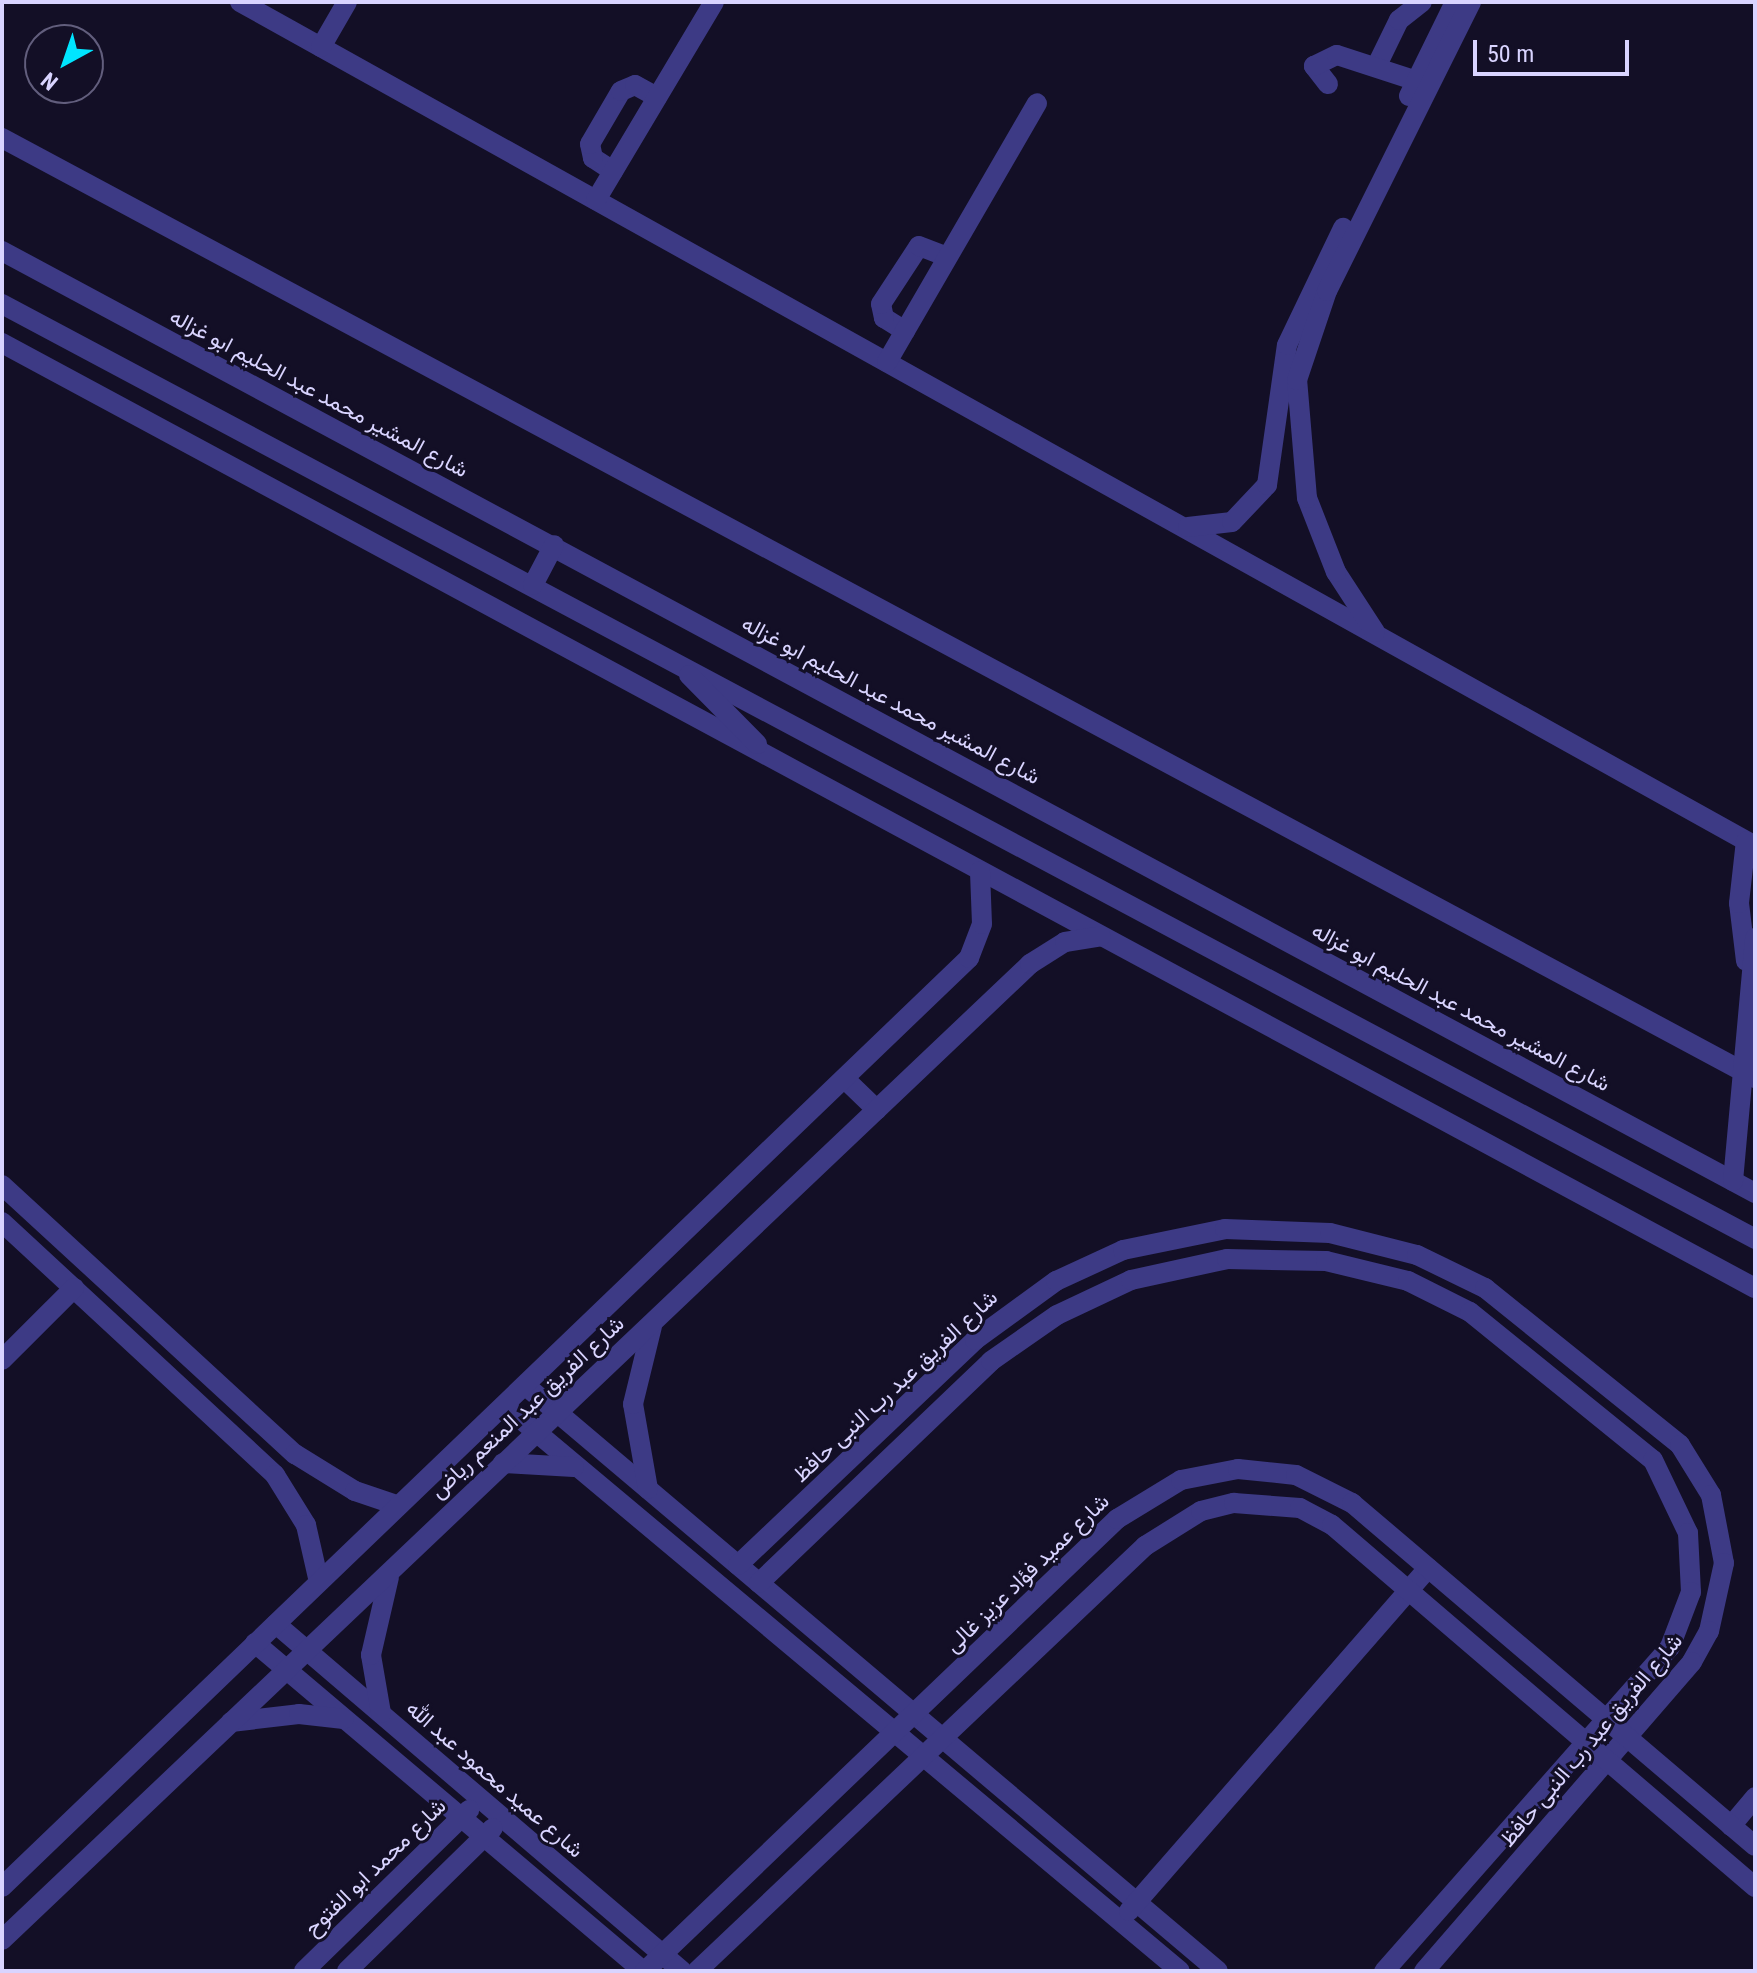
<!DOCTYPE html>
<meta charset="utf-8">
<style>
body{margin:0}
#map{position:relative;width:1757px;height:1973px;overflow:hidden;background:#130f26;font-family:"Roboto Condensed",Vazirmatn,sans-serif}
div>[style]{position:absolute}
.minor>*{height:20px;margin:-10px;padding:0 10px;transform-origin:10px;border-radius:10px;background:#3d3a85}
span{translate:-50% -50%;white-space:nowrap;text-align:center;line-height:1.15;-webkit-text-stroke:6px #130f26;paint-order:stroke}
.street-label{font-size:22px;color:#d9d4ff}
.frame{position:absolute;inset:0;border:4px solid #d9d4ff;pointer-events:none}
.north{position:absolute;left:24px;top:24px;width:80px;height:80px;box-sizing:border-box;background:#130f26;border:2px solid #625e7d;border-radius:50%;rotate:220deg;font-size:22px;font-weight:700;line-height:32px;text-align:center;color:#d9d4ff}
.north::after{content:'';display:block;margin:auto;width:28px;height:36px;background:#00e5ff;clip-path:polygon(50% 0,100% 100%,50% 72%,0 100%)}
.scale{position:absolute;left:1473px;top:40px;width:156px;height:36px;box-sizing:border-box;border:4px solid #d9d4ff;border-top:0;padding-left:10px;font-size:24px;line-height:28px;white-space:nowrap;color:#d9d4ff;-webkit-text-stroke:6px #130f26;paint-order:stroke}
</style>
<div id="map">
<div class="minor">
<div style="left:240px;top:2px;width:1734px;rotate:29.12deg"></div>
<div style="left:321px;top:47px;width:52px;rotate:-60deg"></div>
<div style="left:1378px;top:63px;width:48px;rotate:-64deg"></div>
<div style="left:1399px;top:20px;width:29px;rotate:-38deg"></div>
<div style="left:1328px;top:84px;width:23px;rotate:-128deg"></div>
<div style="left:1314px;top:66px;width:25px;rotate:-26deg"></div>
<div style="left:1337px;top:55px;width:84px;rotate:18deg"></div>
<div style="left:1409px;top:96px;width:105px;rotate:-63.9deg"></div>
<div style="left:2px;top:138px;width:1989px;rotate:28.2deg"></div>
<div style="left:613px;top:171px;width:24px;rotate:-147deg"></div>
<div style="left:593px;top:158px;width:14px;rotate:-102deg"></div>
<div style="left:590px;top:144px;width:61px;rotate:-59.7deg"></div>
<div style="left:621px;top:91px;width:15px;rotate:-23deg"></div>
<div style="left:635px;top:85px;width:25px;rotate:29deg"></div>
<div style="left:596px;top:200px;width:230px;rotate:-59.2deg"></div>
<div style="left:2px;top:251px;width:1990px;rotate:28.25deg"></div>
<div style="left:2px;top:304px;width:1987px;rotate:28.07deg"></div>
<div style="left:905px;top:331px;width:25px;rotate:-148deg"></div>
<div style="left:884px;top:318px;width:14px;rotate:-102deg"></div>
<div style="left:881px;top:304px;width:69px;rotate:-56.8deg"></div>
<div style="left:919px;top:246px;width:30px;rotate:21deg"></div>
<div style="left:2px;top:343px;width:1991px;rotate:28.33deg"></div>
<div style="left:887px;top:362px;width:299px;rotate:-59.9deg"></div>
<div style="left:1188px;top:527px;width:44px;rotate:-6.5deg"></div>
<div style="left:1232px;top:522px;width:51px;rotate:-46.6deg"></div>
<div style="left:1267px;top:485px;width:141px;rotate:-81.9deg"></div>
<div style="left:1287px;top:345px;width:130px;rotate:-64.4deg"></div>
<div style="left:533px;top:585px;width:45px;rotate:-62.3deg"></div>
<div style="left:1375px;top:632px;width:72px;rotate:-123deg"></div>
<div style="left:1336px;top:572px;width:79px;rotate:-111.4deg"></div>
<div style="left:1307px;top:498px;width:118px;rotate:-94.8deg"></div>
<div style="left:1297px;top:380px;width:94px;rotate:-71.4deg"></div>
<div style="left:1327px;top:291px;width:323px;rotate:-63.5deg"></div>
<div style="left:689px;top:675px;width:97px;rotate:45.4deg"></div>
<div style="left:1746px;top:961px;width:58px;rotate:-96.9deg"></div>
<div style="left:1739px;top:903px;width:62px;rotate:-83.6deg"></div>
<div style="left:848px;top:1082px;width:40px;rotate:44deg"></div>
<div style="left:1733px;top:1181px;width:244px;rotate:-84.8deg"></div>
<div style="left:2px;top:1185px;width:398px;rotate:42.6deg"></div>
<div style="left:295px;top:1454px;width:70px;rotate:31.7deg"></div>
<div style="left:355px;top:1491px;width:46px;rotate:18.8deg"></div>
<div style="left:2px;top:1222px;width:372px;rotate:42.8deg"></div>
<div style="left:275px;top:1475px;width:59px;rotate:58.2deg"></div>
<div style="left:306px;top:1525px;width:58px;rotate:77.2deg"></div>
<div style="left:2px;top:1360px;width:102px;rotate:-45deg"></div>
<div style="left:526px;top:1386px;width:906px;rotate:40.21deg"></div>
<div style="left:505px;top:1406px;width:880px;rotate:39.93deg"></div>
<div style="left:503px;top:1463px;width:71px;rotate:3.2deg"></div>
<div style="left:648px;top:1489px;width:86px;rotate:-100deg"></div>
<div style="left:633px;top:1404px;width:80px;rotate:-76.3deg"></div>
<div style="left:738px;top:1565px;width:327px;rotate:-43.5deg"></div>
<div style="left:975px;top:1340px;width:100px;rotate:-36.1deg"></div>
<div style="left:1056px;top:1281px;width:74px;rotate:-24.8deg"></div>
<div style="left:1123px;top:1250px;width:104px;rotate:-11.6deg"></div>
<div style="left:1225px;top:1229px;width:105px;rotate:2.2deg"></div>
<div style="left:1330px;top:1233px;width:90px;rotate:14.2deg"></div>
<div style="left:1417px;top:1255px;width:76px;rotate:25.9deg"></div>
<div style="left:1485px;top:1288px;width:250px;rotate:38.8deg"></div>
<div style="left:1680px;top:1445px;width:59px;rotate:58.2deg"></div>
<div style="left:1711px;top:1495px;width:69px;rotate:79.2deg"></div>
<div style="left:1724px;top:1563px;width:70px;rotate:102.4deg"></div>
<div style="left:1709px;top:1631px;width:35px;rotate:119deg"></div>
<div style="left:1692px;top:1662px;width:409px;rotate:130.9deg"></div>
<div style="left:759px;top:1583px;width:321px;rotate:-43.7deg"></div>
<div style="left:991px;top:1361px;width:80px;rotate:-34.9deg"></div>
<div style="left:1057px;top:1315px;width:82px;rotate:-25.3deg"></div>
<div style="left:1131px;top:1280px;width:98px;rotate:-12.3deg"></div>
<div style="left:1227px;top:1259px;width:99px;rotate:1.2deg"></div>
<div style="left:1326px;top:1261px;width:84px;rotate:13.7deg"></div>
<div style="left:1408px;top:1281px;width:69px;rotate:26.6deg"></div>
<div style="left:1470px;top:1312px;width:235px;rotate:39deg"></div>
<div style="left:1653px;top:1460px;width:81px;rotate:64.4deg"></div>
<div style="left:1688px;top:1533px;width:59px;rotate:87.1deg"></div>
<div style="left:1691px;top:1592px;width:59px;rotate:110.9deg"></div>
<div style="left:1670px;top:1647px;width:432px;rotate:131.4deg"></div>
<div style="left:276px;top:1624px;width:534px;rotate:40.52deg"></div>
<div style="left:255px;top:1643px;width:508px;rotate:40.21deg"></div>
<div style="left:381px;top:1713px;width:59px;rotate:-99.8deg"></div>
<div style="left:371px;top:1655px;width:80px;rotate:-77deg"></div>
<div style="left:231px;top:1722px;width:68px;rotate:-6.7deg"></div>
<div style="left:299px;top:1714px;width:45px;rotate:6.3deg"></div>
<div style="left:1731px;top:1826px;width:38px;rotate:-50deg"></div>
<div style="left:2px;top:1887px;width:1341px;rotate:-43.85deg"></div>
<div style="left:969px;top:958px;width:36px;rotate:-69deg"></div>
<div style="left:982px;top:924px;width:53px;rotate:-92.2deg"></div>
<div style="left:1129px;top:1911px;width:455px;rotate:-48.9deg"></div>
<div style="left:2px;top:1940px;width:1418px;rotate:-43.51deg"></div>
<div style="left:1030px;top:964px;width:41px;rotate:-32.2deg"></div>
<div style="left:1065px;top:942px;width:36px;rotate:-9deg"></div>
<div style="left:304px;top:1971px;width:231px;rotate:-44.3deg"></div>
<div style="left:347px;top:1971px;width:204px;rotate:-44.4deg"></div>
<div style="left:645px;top:1971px;width:654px;rotate:-43.76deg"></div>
<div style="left:1117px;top:1519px;width:75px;rotate:-31.4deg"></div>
<div style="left:1181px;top:1480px;width:58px;rotate:-10.9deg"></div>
<div style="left:1238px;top:1469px;width:58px;rotate:5.9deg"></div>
<div style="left:1296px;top:1475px;width:63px;rotate:26.6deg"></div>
<div style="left:1352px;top:1503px;width:529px;rotate:40.4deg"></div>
<div style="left:697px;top:1971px;width:618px;rotate:-43.49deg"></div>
<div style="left:1145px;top:1546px;width:66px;rotate:-32deg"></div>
<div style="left:1201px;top:1511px;width:34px;rotate:-14deg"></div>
<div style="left:1234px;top:1503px;width:66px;rotate:4.3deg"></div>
<div style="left:1300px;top:1508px;width:36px;rotate:28deg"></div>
<div style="left:1332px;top:1525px;width:557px;rotate:40.56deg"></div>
</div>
<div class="street-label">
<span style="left:319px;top:393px;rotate:28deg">شارع المشير محمد عبد الحليم ابو غزاله</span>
<span style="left:891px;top:700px;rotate:28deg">شارع المشير محمد عبد الحليم ابو غزاله</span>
<span style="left:1461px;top:1007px;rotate:28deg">شارع المشير محمد عبد الحليم ابو غزاله</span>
<span style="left:895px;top:1386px;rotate:-43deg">شارع الفريق عبد رب النبى حافظ</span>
<span style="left:527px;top:1407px;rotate:-43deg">شارع الفريق عبد المنعم رياض</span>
<span style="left:1027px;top:1573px;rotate:-44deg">شارع عميد فؤاد عزيز غالى</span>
<span style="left:1591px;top:1740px;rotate:-50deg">شارع الفريق عبد رب النبى حافظ</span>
<span style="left:495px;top:1779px;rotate:41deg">شارع عميد محمود عبد الله</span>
<span style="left:375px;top:1867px;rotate:-44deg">شارع محمد ابو الفتوح</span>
</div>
<div class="frame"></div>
<div class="north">N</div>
<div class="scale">50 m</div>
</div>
